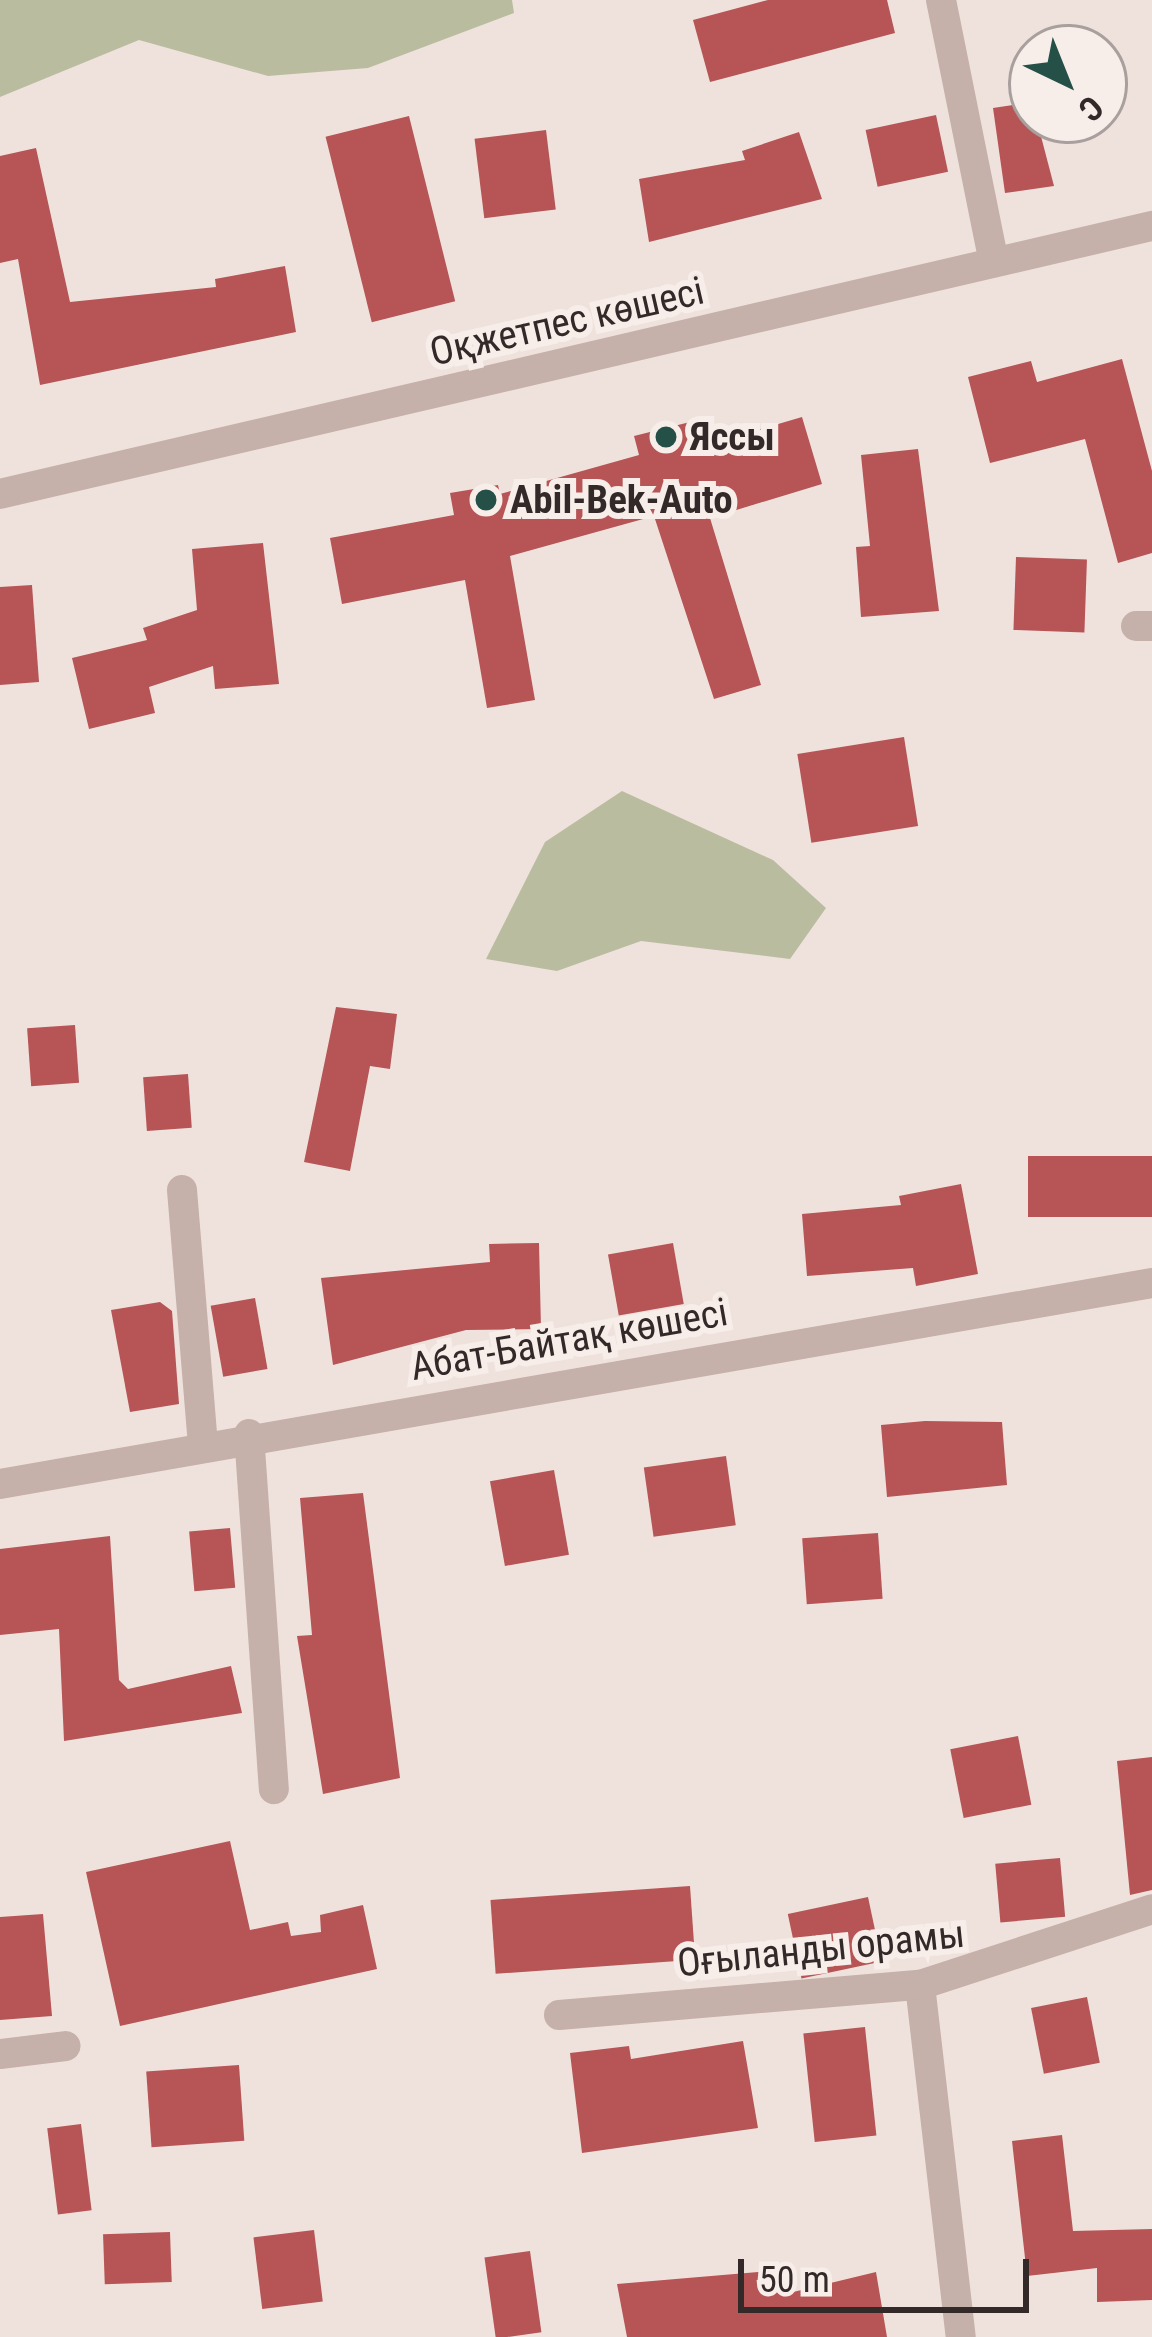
<!DOCTYPE html>
<meta charset="utf-8">
<style>
body{margin:0}
#map{position:relative;width:1152px;height:2337px;overflow:hidden;background:#efe2dd;font-family:"Roboto Condensed",sans-serif}
div>[style]{position:absolute}
.green>*{inset:0;background:#babc9f}
.building>*{inset:0;background:#b65456;transform-origin:0 0}
.minor>*{height:30px;margin:-15px;padding:0 15px;transform-origin:15px;border-radius:15px;background:#c5b0aa}
.dots>*{width:33px;height:33px;translate:-50% -50%;box-sizing:border-box;border:6px solid #f7ede9;border-radius:50%}
span{translate:-50% -50%;white-space:nowrap;text-align:center;line-height:1.15;-webkit-text-stroke:12px #f7ede9;paint-order:stroke}
.street-label{font-size:39px;color:#342929}
.poi-label{font-size:39px;color:#342929;font-weight:700}
.left{translate:0 -50%;text-align:left}
.north{position:absolute;left:1008px;top:24px;width:120px;height:120px;box-sizing:border-box;background:#f7ede9;border:3px solid #a99f9c;border-radius:50%;rotate:137deg;font-size:33px;font-weight:700;line-height:48px;text-align:center;color:#342929}
.north::after{content:'';display:block;margin:auto;width:42px;height:54px;background:#245047;clip-path:polygon(50% 0,100% 100%,50% 72%,0 100%)}
.scale{position:absolute;left:738px;top:2259px;width:291px;height:54px;box-sizing:border-box;border:6px solid #342929;border-top:0;padding-left:15px;font-size:36px;line-height:42px;white-space:nowrap;color:#342929;-webkit-text-stroke:9px #f7ede9;paint-order:stroke}
</style>
<div id="map">
<div class="green">
<div style="clip-path:polygon(0 0,512px 0,514px 13px,368px 68px,268px 76px,139px 40px,0 97px)"></div>
<div style="clip-path:polygon(622px 791px,773px 860px,826px 908px,790px 959px,641px 941px,557px 971px,486px 959px,545px 842px)"></div>
</div>
<div class="building">
<div style="clip-path:polygon(768px 0,887px 0,895px 33px,710px 82px,693px 20px)"></div>
<div style="clip-path:polygon(1032px 102px,1054px 186px,1005px 193px,993px 108px)"></div>
<div style="left:936px;top:115px;width:58px;height:72px;rotate:78deg"></div>
<div style="left:409px;top:116px;width:191px;height:86px;rotate:76deg"></div>
<div style="left:546px;top:130px;width:80px;height:72px;rotate:83deg"></div>
<div style="clip-path:polygon(799px 132px,822px 199px,649px 242px,639px 179px,745px 160px,742px 151px)"></div>
<div style="clip-path:polygon(36px 148px,70px 302px,216px 287px,215px 279px,285px 266px,296px 332px,40px 385px,18px 259px,0 263px,0 156px)"></div>
<div style="clip-path:polygon(1122px 359px,1152px 471px,1152px 553px,1118px 563px,1085px 439px,990px 463px,968px 377px,1031px 361px,1037px 382px)"></div>
<div style="clip-path:polygon(802px 417px,822px 484px,710px 518px,761px 685px,714px 699px,654px 516px,510px 556px,535px 700px,487px 708px,465px 580px,342px 604px,330px 538px,454px 515px,450px 493px,498px 485px,500px 494px,639px 455px,634px 436px,690px 422px,697px 448px)"></div>
<div style="clip-path:polygon(918px 449px,939px 611px,861px 617px,856px 547px,870px 546px,861px 455px)"></div>
<div style="clip-path:polygon(263px 543px,279px 684px,215px 689px,213px 666px,149px 687px,155px 713px,89px 729px,72px 658px,147px 640px,143px 628px,197px 610px,192px 549px)"></div>
<div style="left:1016px;top:557px;width:71px;height:73px;rotate:2deg"></div>
<div style="clip-path:polygon(32px 585px,39px 682px,0 685px,0 587px)"></div>
<div style="left:904px;top:737px;width:90px;height:108px;rotate:81deg"></div>
<div style="clip-path:polygon(336px 1007px,397px 1014px,390px 1069px,370px 1066px,350px 1171px,304px 1162px)"></div>
<div style="left:75px;top:1025px;width:58px;height:48px;rotate:86deg"></div>
<div style="left:188px;top:1074px;width:54px;height:45px;rotate:86deg"></div>
<div style="left:1152px;top:1156px;width:61px;height:124px;rotate:90deg"></div>
<div style="clip-path:polygon(961px 1184px,978px 1274px,916px 1286px,913px 1268px,807px 1276px,802px 1214px,901px 1205px,899px 1196px)"></div>
<div style="clip-path:polygon(539px 1243px,541px 1329px,466px 1330px,333px 1365px,321px 1278px,490px 1262px,489px 1244px)"></div>
<div style="left:673px;top:1243px;width:62px;height:66px;rotate:80deg"></div>
<div style="left:255px;top:1298px;width:72px;height:45px;rotate:80deg"></div>
<div style="clip-path:polygon(160px 1302px,172px 1311px,179px 1404px,130px 1412px,111px 1310px)"></div>
<div style="clip-path:polygon(925px 1421px,1002px 1422px,1007px 1485px,887px 1497px,881px 1425px)"></div>
<div style="left:726px;top:1456px;width:70px;height:83px;rotate:82deg"></div>
<div style="left:554px;top:1470px;width:86px;height:65px;rotate:80deg"></div>
<div style="clip-path:polygon(363px 1493px,400px 1778px,323px 1794px,297px 1636px,312px 1635px,300px 1498px)"></div>
<div style="left:230px;top:1528px;width:60px;height:41px;rotate:85deg"></div>
<div style="left:878px;top:1533px;width:66px;height:76px;rotate:86deg"></div>
<div style="clip-path:polygon(110px 1536px,119px 1680px,128px 1689px,231px 1666px,242px 1713px,64px 1741px,59px 1629px,0 1635px,0 1549px)"></div>
<div style="left:1018px;top:1736px;width:70px;height:69px;rotate:79deg"></div>
<div style="clip-path:polygon(1152px 1757px,1152px 1890px,1130px 1895px,1117px 1761px)"></div>
<div style="clip-path:polygon(230px 1841px,250px 1930px,288px 1922px,291px 1936px,321px 1932px,320px 1915px,363px 1905px,377px 1969px,120px 2026px,86px 1872px)"></div>
<div style="left:1060px;top:1858px;width:59px;height:65px;rotate:85deg"></div>
<div style="left:690px;top:1886px;width:74px;height:200px;rotate:86deg"></div>
<div style="left:868px;top:1897px;width:66px;height:82px;rotate:78deg"></div>
<div style="clip-path:polygon(43px 1914px,52px 2016px,0 2020px,0 1917px)"></div>
<div style="left:1087px;top:1997px;width:67px;height:57px;rotate:79deg"></div>
<div style="left:865px;top:2027px;width:109px;height:62px;rotate:84deg"></div>
<div style="clip-path:polygon(743px 2041px,758px 2128px,582px 2153px,570px 2053px,629px 2046px,631px 2059px)"></div>
<div style="left:239px;top:2065px;width:76px;height:93px;rotate:86deg"></div>
<div style="left:81px;top:2124px;width:87px;height:34px;rotate:83deg"></div>
<div style="clip-path:polygon(1062px 2135px,1073px 2231px,1152px 2229px,1152px 2300px,1097px 2302px,1097px 2268px,1027px 2276px,1012px 2141px)"></div>
<div style="left:314px;top:2230px;width:72px;height:61px;rotate:83deg"></div>
<div style="left:170px;top:2232px;width:50px;height:67px;rotate:88deg"></div>
<div style="left:530px;top:2251px;width:82px;height:46px;rotate:82deg"></div>
<div style="clip-path:polygon(781px 2270px,785px 2294px,876px 2272px,887px 2337px,627px 2337px,617px 2284px)"></div>
</div>
<div class="minor">
<div style="left:941px;top:0;width:267px;rotate:78.6deg"></div>
<div style="left:0;top:494px;width:1183px;rotate:-13.1deg"></div>
<div style="left:1136px;top:626px;width:16px"></div>
<div style="left:182px;top:1190px;width:255px;rotate:85.3deg"></div>
<div style="left:249px;top:1434px;width:356px;rotate:86deg"></div>
<div style="left:0;top:1484px;width:1169px;rotate:-9.9deg"></div>
<div style="left:920px;top:1985px;width:354px;rotate:83.4deg"></div>
<div style="left:559px;top:2015px;width:362px;rotate:-4.8deg"></div>
<div style="left:920px;top:1985px;width:244px;rotate:-18.1deg"></div>
<div style="left:0;top:2054px;width:66px;rotate:-6.9deg"></div>
</div>
<div class="dots">
<div style="left:666px;top:437px;background:#245047"></div>
<div style="left:486px;top:500px;background:#245047"></div>
</div>
<div class="street-label">
<span style="left:567px;top:322px;rotate:-13deg">Оқжетпес көшесі</span>
<span style="left:569px;top:1340px;rotate:-10deg">Абат-Байтақ көшесі</span>
<span style="left:821px;top:1949px;rotate:-6deg">Оғыланды орамы</span>
</div>
<div class="poi-label">
<span class="left" style="left:690px;top:437px">Яссы</span>
<span class="left" style="left:510px;top:500px">Abil-Bek-Auto</span>
</div>
<div class="north">С</div>
<div class="scale">50 m</div>
</div>
